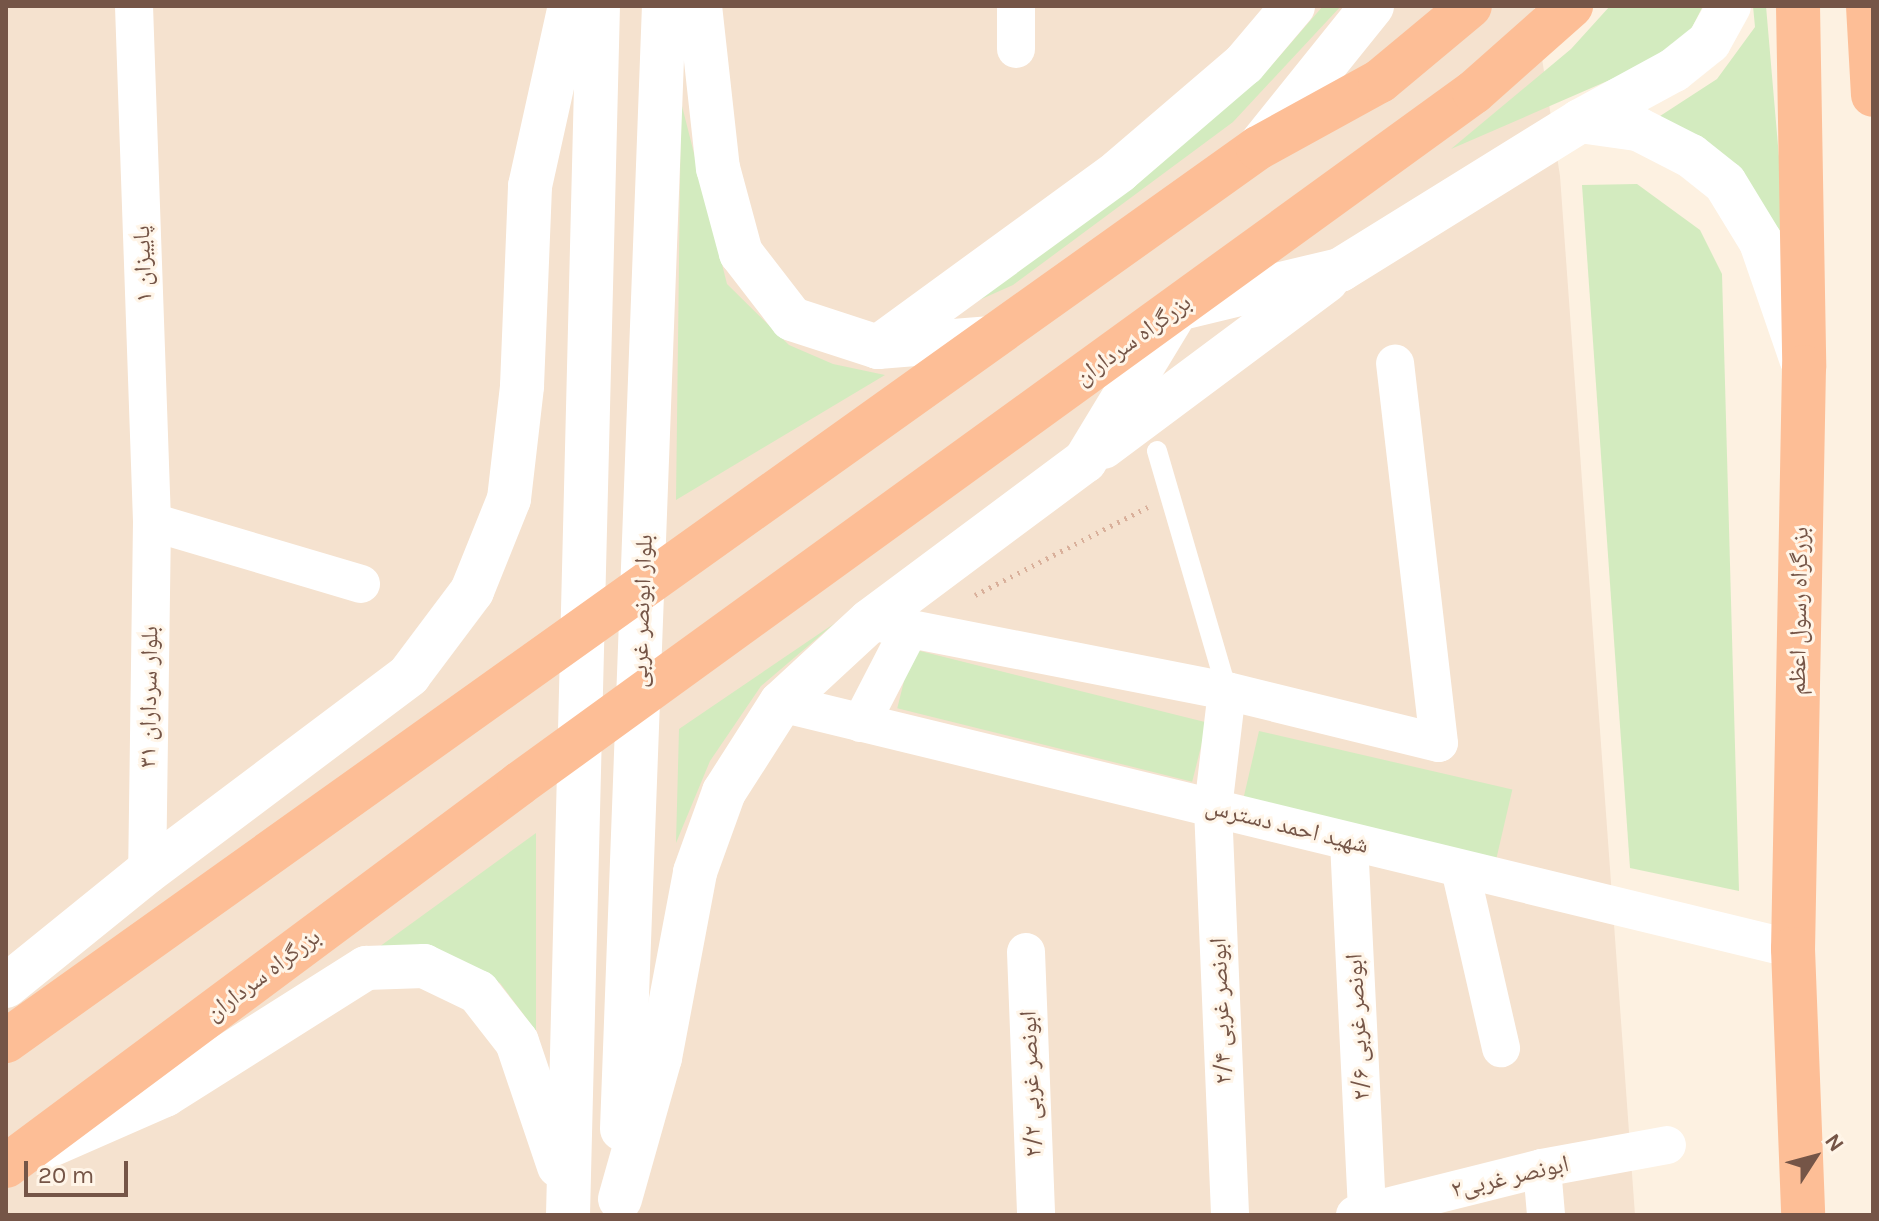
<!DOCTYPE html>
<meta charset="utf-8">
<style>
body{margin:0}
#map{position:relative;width:1879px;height:1221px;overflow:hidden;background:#fdf1e1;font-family:Karla,"Noto Naskh Arabic",sans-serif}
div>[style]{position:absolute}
.residential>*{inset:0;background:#f5e2cf}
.green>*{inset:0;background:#d3ebbf;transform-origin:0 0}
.path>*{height:5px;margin-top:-2.5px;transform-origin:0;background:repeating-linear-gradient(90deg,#d9b09b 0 2px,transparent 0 8px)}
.service>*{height:20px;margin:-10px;padding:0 10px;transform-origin:10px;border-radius:10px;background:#fff}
.minor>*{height:38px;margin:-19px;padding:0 19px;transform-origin:19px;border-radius:19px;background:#fff}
.secondary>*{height:44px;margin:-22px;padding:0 22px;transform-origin:22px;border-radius:22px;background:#fff}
.trunk>*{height:44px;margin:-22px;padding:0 22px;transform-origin:22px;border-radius:22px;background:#fdbe96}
span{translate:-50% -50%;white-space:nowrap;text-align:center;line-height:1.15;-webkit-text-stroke:6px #fff5e8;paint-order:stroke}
.street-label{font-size:24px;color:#755547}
.frame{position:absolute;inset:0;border:8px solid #755547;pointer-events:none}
.north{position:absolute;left:1775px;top:1117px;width:80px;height:80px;-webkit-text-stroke:6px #fff5e8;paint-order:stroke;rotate:54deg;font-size:22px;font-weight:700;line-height:32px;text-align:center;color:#755547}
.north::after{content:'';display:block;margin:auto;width:28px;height:36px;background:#755547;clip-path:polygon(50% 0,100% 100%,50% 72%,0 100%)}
.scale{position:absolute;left:24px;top:1161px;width:104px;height:36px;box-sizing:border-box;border:4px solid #755547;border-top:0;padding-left:10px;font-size:24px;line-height:28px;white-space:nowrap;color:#755547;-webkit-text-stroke:6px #fff5e8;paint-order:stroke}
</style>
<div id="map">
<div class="residential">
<div style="clip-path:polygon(6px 6px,1534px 6px,1560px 176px,1635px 1215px,6px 1215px)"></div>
</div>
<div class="green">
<div style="clip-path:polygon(1323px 6px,1341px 6px,1233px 122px,1013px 285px,959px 309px,1271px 66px)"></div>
<div style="clip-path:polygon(1610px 6px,1703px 6px,1681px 49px,1451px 149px,1571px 49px)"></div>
<div style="clip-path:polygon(1753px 6px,1766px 6px,1788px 262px,1657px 118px,1717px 79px,1755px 27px)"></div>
<div style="clip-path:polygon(681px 102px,727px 284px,789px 345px,833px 364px,885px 375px,676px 500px)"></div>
<div style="clip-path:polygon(1637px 184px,1700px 230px,1722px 274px,1739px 891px,1630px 868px,1582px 185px)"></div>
<div style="clip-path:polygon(835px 623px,761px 686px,710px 761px,676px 843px,679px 729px)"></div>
<div style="left:912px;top:649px;width:304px;height:61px;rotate:14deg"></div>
<div style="left:1259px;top:731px;width:260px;height:75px;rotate:13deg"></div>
<div style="clip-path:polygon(536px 833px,536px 1031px,500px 983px,441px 955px,379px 947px)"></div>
</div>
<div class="path">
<div style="left:975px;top:595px;width:194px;rotate:-27deg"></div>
</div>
<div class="service">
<div style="left:1157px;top:451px;width:250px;rotate:73.7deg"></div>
</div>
<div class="minor">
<div style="left:134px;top:6px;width:516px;rotate:88deg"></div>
<div style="left:152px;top:522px;width:350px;rotate:90.8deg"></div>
<div style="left:1016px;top:49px;width:43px;rotate:-90deg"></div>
<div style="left:152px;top:522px;width:218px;rotate:16.5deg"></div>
<div style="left:870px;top:621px;width:364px;rotate:11.1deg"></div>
<div style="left:1227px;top:691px;width:218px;rotate:13.8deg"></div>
<div style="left:1439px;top:743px;width:382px;rotate:-96.6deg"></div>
<div style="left:1227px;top:691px;width:118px;rotate:96.8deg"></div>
<div style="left:1213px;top:808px;width:407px;rotate:87.6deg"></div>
<div style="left:781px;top:703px;width:1041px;rotate:13.66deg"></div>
<div style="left:861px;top:723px;width:107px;rotate:-62.7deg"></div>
<div style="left:1349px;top:842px;width:370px;rotate:87.2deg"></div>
<div style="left:1460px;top:869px;width:184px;rotate:77.1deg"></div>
<div style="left:1026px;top:952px;width:263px;rotate:87.8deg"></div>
<div style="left:1542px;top:1168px;width:47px;rotate:85.1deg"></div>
<div style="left:1355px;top:1215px;width:193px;rotate:-14.1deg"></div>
<div style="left:1542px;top:1168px;width:127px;rotate:-10.4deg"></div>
</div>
<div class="secondary">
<div style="left:700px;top:6px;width:163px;rotate:83.7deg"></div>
<div style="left:718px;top:168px;width:88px;rotate:74.9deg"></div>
<div style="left:741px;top:253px;width:83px;rotate:52.3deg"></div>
<div style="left:792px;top:319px;width:90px;rotate:18deg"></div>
<div style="left:878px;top:347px;width:111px;rotate:-4.6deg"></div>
<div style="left:1580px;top:121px;width:107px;rotate:-28.5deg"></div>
<div style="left:1674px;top:70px;width:45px;rotate:-38.7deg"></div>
<div style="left:1709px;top:42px;width:41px;rotate:-60.9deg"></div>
<div style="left:1258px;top:148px;width:182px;rotate:-51.2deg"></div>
<div style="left:878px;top:347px;width:298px;rotate:-36.1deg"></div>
<div style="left:1119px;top:171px;width:165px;rotate:-40.6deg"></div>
<div style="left:1244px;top:64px;width:76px;rotate:-49.8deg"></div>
<div style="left:1103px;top:447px;width:279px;rotate:-36.7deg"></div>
<div style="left:6px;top:986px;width:181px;rotate:-39deg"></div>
<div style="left:147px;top:872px;width:328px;rotate:-36.9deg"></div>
<div style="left:409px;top:675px;width:105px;rotate:-53.1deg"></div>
<div style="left:472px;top:591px;width:99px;rotate:-68.1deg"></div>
<div style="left:509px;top:499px;width:114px;rotate:-83.4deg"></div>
<div style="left:522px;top:386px;width:200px;rotate:-87.7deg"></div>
<div style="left:530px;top:186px;width:184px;rotate:-77.5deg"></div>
<div style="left:622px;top:1129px;width:1124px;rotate:-87.86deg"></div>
<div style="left:46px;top:1147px;width:130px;rotate:-23.6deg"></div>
<div style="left:165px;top:1095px;width:238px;rotate:-32.3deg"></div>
<div style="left:366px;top:968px;width:58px;rotate:-2deg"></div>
<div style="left:424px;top:966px;width:60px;rotate:25.7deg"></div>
<div style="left:478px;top:992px;width:63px;rotate:52deg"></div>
<div style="left:517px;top:1042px;width:131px;rotate:71.3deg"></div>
<div style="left:620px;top:1199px;width:147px;rotate:-74.2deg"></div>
<div style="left:660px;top:1058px;width:189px;rotate:-79.3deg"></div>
<div style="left:695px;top:872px;width:85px;rotate:-70.1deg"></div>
<div style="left:724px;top:792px;width:106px;rotate:-57.4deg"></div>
<div style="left:781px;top:703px;width:121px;rotate:-42.7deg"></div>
<div style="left:870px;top:621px;width:268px;rotate:-36.7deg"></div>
<div style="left:1085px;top:461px;width:178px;rotate:-58.8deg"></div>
<div style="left:1177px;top:309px;width:168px;rotate:-13.5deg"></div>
<div style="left:1340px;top:270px;width:282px;rotate:-31.8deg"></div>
<div style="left:1580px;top:121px;width:59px;rotate:7.9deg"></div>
<div style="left:1638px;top:129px;width:59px;rotate:27deg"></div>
<div style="left:1691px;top:156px;width:43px;rotate:38.5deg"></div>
<div style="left:1725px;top:183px;width:69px;rotate:58.6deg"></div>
<div style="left:1761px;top:242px;width:123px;rotate:71deg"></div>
<div style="left:568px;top:1215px;width:1209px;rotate:-88.58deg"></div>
</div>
<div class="trunk">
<div style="left:1798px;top:6px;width:361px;rotate:89deg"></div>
<div style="left:1804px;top:367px;width:582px;rotate:91.08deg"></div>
<div style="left:1793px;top:949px;width:266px;rotate:87.8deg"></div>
<div style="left:1868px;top:6px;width:89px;rotate:86.8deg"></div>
<div style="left:6px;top:1041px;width:1538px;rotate:-35.5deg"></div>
<div style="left:1258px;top:148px;width:139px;rotate:-28.8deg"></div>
<div style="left:1380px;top:81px;width:117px;rotate:-39.8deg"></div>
<div style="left:6px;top:1166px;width:640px;rotate:-36.67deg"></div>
<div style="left:519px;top:784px;width:1179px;rotate:-35.93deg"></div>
<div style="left:1474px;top:92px;width:130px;rotate:-41.6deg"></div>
</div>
<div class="street-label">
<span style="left:143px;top:264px;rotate:-92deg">پاییزان ۱</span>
<span style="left:1133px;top:340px;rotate:-36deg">بزرگراه سرداران</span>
<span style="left:642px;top:611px;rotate:-88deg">بلوار ابونصر غربی</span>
<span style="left:1799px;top:611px;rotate:-89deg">بزرگراه رسول اعظم</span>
<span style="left:149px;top:697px;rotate:-89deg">بلوار سرداران ۳۱</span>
<span style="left:1287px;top:826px;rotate:14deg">شهید احمد دسترس</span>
<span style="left:263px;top:975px;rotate:-37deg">بزرگراه سرداران</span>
<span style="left:1221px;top:1011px;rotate:-92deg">ابونصر غربی ۲/۴</span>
<span style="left:1358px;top:1027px;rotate:-93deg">ابونصر غربی ۲/۶</span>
<span style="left:1031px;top:1084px;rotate:-92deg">ابونصر غربی ۲/۲</span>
<span style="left:1510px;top:1177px;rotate:-13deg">۲ابونصر غربی</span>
</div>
<div class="frame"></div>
<div class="north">N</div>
<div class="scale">20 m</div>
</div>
